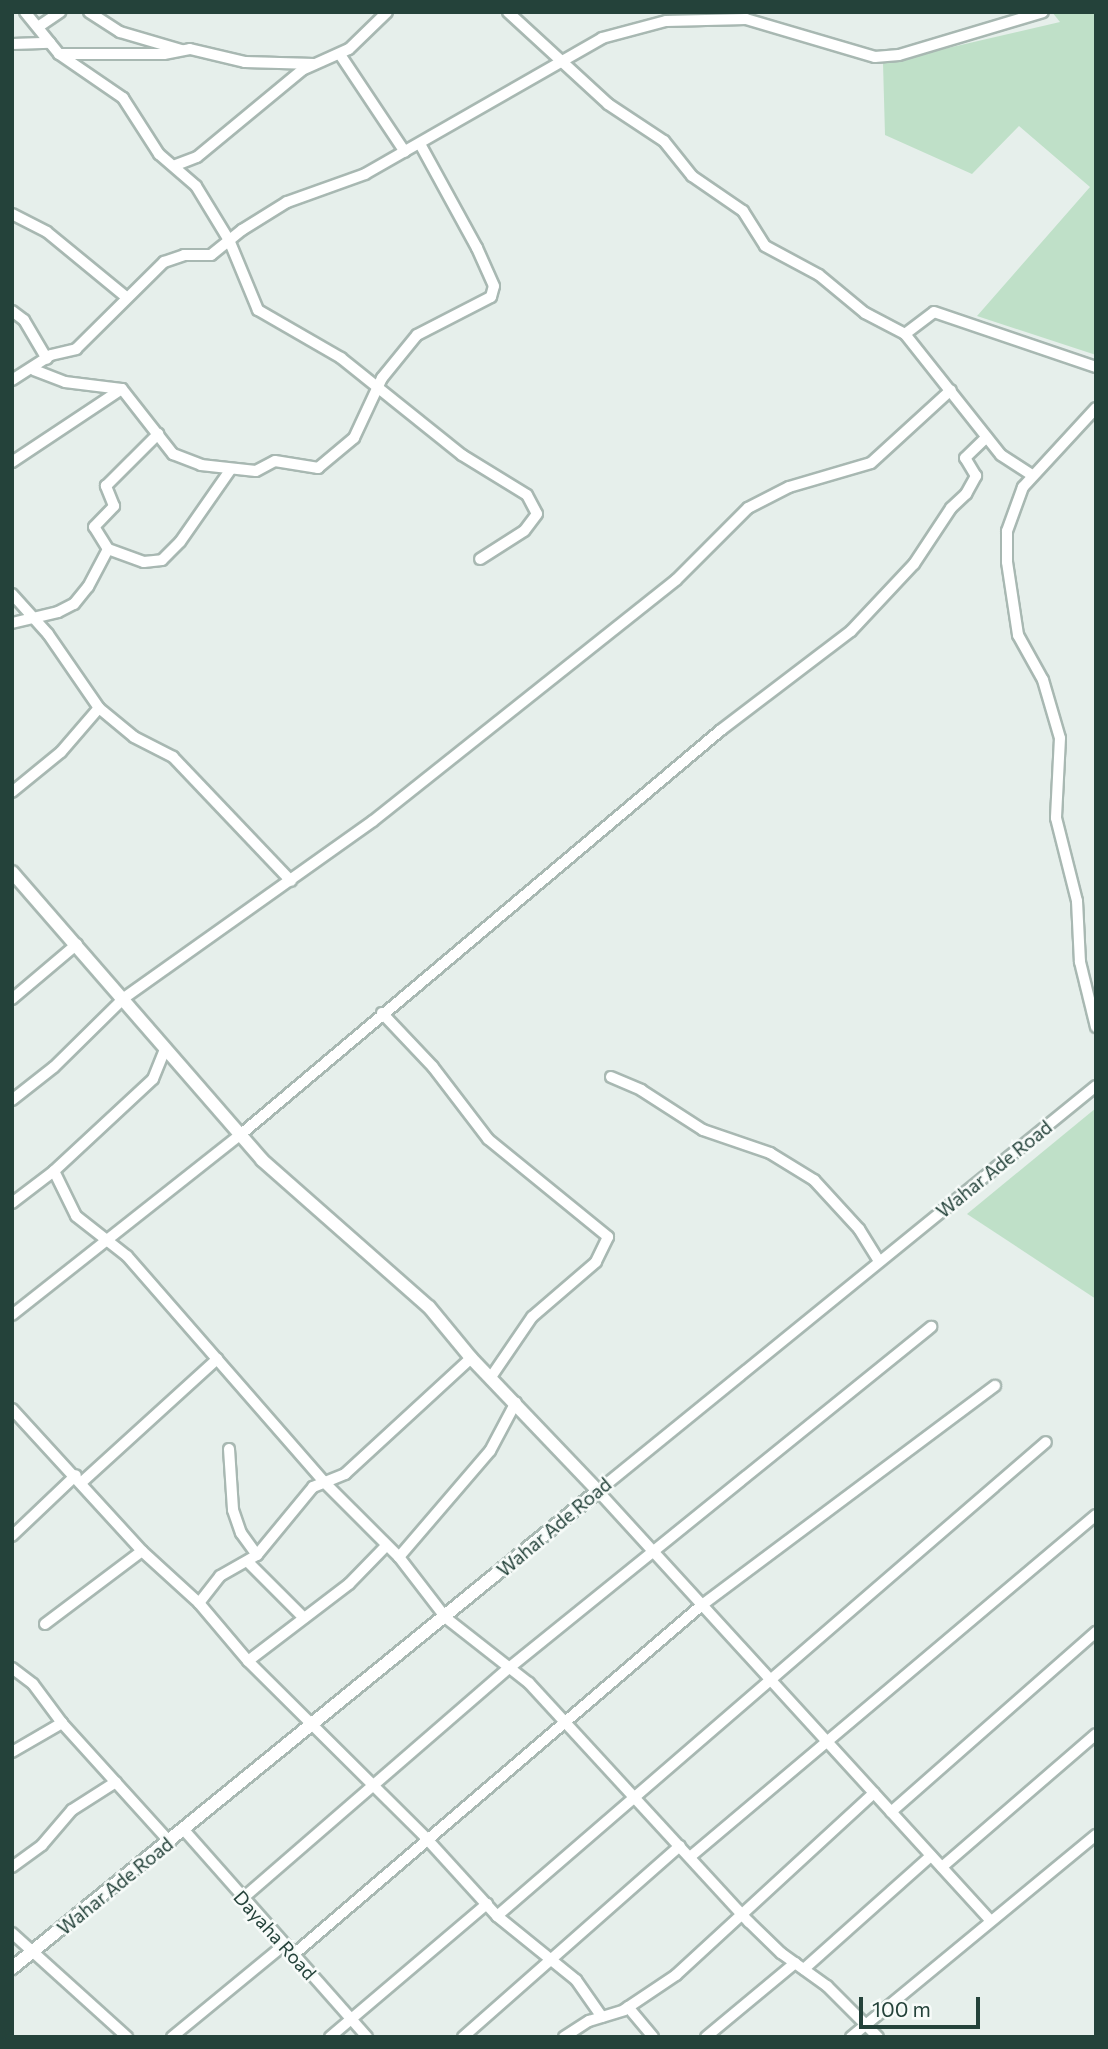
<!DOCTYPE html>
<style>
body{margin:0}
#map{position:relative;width:1108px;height:2049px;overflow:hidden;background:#e6efeb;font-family:Commissioner,sans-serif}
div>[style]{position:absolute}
.green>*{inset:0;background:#bfe0c8}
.roads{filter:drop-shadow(2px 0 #a8b8b2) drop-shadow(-2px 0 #a8b8b2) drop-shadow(0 2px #a8b8b2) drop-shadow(0 -2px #a8b8b2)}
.minor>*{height:10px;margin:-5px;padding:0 5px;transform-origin:5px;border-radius:5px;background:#fff}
.tertiary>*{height:12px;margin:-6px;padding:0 6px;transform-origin:6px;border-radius:6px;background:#fff}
span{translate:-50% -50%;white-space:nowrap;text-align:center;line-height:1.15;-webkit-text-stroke:5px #f7fbf9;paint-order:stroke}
.street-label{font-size:19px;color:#24423a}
.frame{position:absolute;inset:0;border:14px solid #24423a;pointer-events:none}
.scale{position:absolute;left:859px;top:1997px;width:121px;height:32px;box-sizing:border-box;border:4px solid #24423a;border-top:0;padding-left:9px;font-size:21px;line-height:24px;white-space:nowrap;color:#24423a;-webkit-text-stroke:5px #f7fbf9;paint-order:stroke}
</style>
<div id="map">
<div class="green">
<div style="clip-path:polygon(1052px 12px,1096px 12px,1096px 355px,977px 316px,1090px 187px,1019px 126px,972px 174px,885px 135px,883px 63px,1060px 22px)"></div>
<div style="clip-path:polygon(1096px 1108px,1096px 1299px,967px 1214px)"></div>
</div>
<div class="roads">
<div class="minor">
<div style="left:25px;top:12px;width:54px;rotate:51deg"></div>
<div style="left:59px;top:54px;width:78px;rotate:34.5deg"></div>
<div style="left:123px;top:98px;width:67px;rotate:57.3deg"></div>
<div style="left:159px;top:154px;width:49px;rotate:40.9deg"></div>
<div style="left:196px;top:186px;width:63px;rotate:58.6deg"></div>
<div style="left:229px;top:240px;width:76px;rotate:67.5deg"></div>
<div style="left:258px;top:310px;width:96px;rotate:30deg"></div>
<div style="left:341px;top:358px;width:155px;rotate:38.7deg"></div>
<div style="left:462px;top:455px;width:76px;rotate:31.6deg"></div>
<div style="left:527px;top:495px;width:21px;rotate:62deg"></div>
<div style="left:537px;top:514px;width:21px;rotate:127deg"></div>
<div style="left:524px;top:531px;width:52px;rotate:147.5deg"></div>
<div style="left:89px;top:12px;width:37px;rotate:33deg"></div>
<div style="left:120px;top:32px;width:64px;rotate:16.4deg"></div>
<div style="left:508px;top:12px;width:136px;rotate:42.6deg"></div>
<div style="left:608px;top:104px;width:67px;rotate:33.5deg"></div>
<div style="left:664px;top:141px;width:45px;rotate:51.3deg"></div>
<div style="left:692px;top:176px;width:62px;rotate:34.5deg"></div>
<div style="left:743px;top:211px;width:41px;rotate:57.8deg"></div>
<div style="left:765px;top:246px;width:61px;rotate:28.2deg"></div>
<div style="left:819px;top:275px;width:60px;rotate:39.6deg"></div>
<div style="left:865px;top:313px;width:45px;rotate:27.7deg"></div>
<div style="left:905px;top:334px;width:154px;rotate:51.6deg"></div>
<div style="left:1001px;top:455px;width:35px;rotate:33deg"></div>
<div style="left:38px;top:27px;width:27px;rotate:-34deg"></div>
<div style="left:12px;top:44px;width:38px;rotate:-2deg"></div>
<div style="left:59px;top:54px;width:105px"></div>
<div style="left:164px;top:54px;width:26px;rotate:-11deg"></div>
<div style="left:190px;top:49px;width:57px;rotate:13.3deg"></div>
<div style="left:245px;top:62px;width:69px;rotate:1.7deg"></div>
<div style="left:341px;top:56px;width:115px;rotate:56.3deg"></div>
<div style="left:176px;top:165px;width:22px;rotate:-21deg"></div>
<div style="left:197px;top:157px;width:136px;rotate:-39.6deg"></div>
<div style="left:302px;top:70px;width:51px;rotate:-24.1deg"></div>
<div style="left:349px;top:49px;width:53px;rotate:-44.2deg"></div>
<div style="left:12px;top:214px;width:39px;rotate:27deg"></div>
<div style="left:47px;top:232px;width:101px;rotate:39.4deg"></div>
<div style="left:12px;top:311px;width:15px;rotate:37deg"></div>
<div style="left:24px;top:320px;width:45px;rotate:59.5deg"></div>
<div style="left:905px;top:334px;width:36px;rotate:-37deg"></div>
<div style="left:934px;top:312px;width:171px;rotate:18.8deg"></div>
<div style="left:34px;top:370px;width:33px;rotate:21deg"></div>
<div style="left:65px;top:382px;width:57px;rotate:7deg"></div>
<div style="left:122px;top:389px;width:83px;rotate:51.9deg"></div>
<div style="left:173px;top:454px;width:30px;rotate:21deg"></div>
<div style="left:201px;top:465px;width:55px;rotate:6.2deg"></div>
<div style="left:256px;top:471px;width:21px;rotate:-28deg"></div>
<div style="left:275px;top:461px;width:44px;rotate:9.2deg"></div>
<div style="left:318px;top:468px;width:47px;rotate:-39.8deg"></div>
<div style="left:354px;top:438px;width:66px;rotate:-65deg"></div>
<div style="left:382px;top:378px;width:55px;rotate:-50.9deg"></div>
<div style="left:417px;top:335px;width:83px;rotate:-27.2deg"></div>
<div style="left:491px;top:297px;width:11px;rotate:-75deg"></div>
<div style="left:494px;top:286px;width:42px;rotate:-114.1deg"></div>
<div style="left:477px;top:248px;width:119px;rotate:-118.7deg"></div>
<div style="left:12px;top:380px;width:46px;rotate:-32.7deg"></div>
<div style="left:51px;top:355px;width:26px;rotate:-13deg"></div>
<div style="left:76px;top:349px;width:124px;rotate:-44.7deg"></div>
<div style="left:164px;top:262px;width:21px;rotate:-19deg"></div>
<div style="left:184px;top:255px;width:27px"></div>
<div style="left:211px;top:255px;width:40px;rotate:-39deg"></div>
<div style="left:242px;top:230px;width:53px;rotate:-31.9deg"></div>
<div style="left:287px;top:202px;width:83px;rotate:-19.7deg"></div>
<div style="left:365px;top:174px;width:273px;rotate:-29.8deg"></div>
<div style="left:602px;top:38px;width:66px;rotate:-14.9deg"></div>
<div style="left:666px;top:21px;width:80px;rotate:-1.4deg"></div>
<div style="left:746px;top:19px;width:134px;rotate:16.4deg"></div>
<div style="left:875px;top:57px;width:24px;rotate:-5deg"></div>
<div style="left:899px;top:55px;width:150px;rotate:-16.6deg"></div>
<div style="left:1096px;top:408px;width:108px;rotate:132.7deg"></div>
<div style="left:1023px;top:487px;width:47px;rotate:110deg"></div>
<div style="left:1007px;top:531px;width:31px;rotate:90deg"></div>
<div style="left:1007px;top:562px;width:74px;rotate:81.4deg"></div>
<div style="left:1018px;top:635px;width:51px;rotate:60.9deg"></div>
<div style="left:1043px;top:680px;width:60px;rotate:73.7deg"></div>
<div style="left:1060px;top:738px;width:80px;rotate:92.9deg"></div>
<div style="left:1056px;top:818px;width:86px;rotate:75.8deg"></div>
<div style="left:1077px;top:901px;width:61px;rotate:87.2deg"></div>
<div style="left:1080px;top:962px;width:67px;rotate:76.2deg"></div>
<div style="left:12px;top:462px;width:132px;rotate:-33.6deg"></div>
<div style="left:108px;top:549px;width:38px;rotate:20deg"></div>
<div style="left:144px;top:562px;width:18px;rotate:-6deg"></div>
<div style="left:162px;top:560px;width:25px;rotate:-45deg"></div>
<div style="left:180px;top:542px;width:89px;rotate:-55.1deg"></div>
<div style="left:12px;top:594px;width:54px;rotate:48deg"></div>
<div style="left:48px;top:634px;width:90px;rotate:55.4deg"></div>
<div style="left:99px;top:708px;width:45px;rotate:39.6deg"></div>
<div style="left:134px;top:737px;width:44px;rotate:27.1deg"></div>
<div style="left:173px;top:757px;width:171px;rotate:46.4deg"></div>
<div style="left:12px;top:623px;width:47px;rotate:-13.4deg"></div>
<div style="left:58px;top:612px;width:18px;rotate:-27deg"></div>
<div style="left:74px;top:604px;width:22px;rotate:-51deg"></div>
<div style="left:88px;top:587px;width:43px;rotate:-62.2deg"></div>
<div style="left:108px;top:549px;width:26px;rotate:-122deg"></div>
<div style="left:94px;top:527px;width:29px;rotate:-46deg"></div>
<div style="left:114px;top:506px;width:22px;rotate:-112deg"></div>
<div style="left:106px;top:486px;width:74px;rotate:-45deg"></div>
<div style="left:12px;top:792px;width:63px;rotate:-39.2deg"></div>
<div style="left:61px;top:752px;width:58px;rotate:-49.2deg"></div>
<div style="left:12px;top:999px;width:85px;rotate:-40.2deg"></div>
<div style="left:382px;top:1013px;width:74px;rotate:46.6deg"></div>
<div style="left:433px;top:1067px;width:91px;rotate:52.6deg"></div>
<div style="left:488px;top:1139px;width:155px;rotate:39.2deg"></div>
<div style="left:608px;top:1237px;width:28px;rotate:116deg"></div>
<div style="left:596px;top:1262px;width:84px;rotate:139.3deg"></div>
<div style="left:532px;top:1317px;width:73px;rotate:124.3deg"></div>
<div style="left:611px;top:1077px;width:33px;rotate:23deg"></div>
<div style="left:641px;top:1090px;width:74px;rotate:32.8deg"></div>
<div style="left:703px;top:1130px;width:71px;rotate:18.9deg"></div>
<div style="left:770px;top:1153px;width:52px;rotate:31.5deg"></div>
<div style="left:814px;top:1180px;width:67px;rotate:47.4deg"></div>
<div style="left:859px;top:1229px;width:36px;rotate:58deg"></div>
<div style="left:12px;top:1100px;width:53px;rotate:-38.2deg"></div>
<div style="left:54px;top:1067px;width:98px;rotate:-44.6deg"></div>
<div style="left:124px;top:998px;width:305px;rotate:-35.4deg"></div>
<div style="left:373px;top:821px;width:387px;rotate:-38.5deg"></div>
<div style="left:676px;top:580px;width:102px;rotate:-45deg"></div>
<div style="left:748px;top:508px;width:46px;rotate:-27.1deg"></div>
<div style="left:789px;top:487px;width:85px;rotate:-16.3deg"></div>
<div style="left:871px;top:463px;width:108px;rotate:-42.4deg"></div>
<div style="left:54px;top:1171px;width:50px;rotate:63.9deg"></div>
<div style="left:76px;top:1216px;width:65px;rotate:38.1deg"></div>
<div style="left:127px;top:1256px;width:298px;rotate:48.9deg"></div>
<div style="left:323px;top:1481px;width:107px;rotate:45deg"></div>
<div style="left:399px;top:1557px;width:77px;rotate:52.4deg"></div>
<div style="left:446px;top:1618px;width:105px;rotate:38.1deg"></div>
<div style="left:529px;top:1683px;width:325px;rotate:47.4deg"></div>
<div style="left:749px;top:1922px;width:45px;rotate:44.1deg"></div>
<div style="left:781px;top:1953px;width:57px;rotate:35.7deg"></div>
<div style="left:827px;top:1986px;width:72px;rotate:45deg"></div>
<div style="left:12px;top:1203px;width:53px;rotate:-37.3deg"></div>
<div style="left:54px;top:1171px;width:135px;rotate:-42.9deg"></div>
<div style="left:153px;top:1079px;width:32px;rotate:-68deg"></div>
<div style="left:12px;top:1315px;width:290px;rotate:-38.3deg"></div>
<div style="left:240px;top:1135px;width:629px;rotate:-40.1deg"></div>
<div style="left:721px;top:730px;width:163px;rotate:-37.3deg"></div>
<div style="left:851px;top:631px;width:92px;rotate:-46.8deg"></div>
<div style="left:914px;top:564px;width:67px;rotate:-56.5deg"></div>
<div style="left:951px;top:508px;width:21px;rotate:-43deg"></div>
<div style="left:966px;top:494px;width:21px;rotate:-61deg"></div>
<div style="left:976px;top:476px;width:21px;rotate:-121deg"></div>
<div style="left:965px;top:458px;width:30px;rotate:-44deg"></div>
<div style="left:12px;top:1409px;width:193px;rotate:47.5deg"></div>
<div style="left:142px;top:1551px;width:77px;rotate:42.4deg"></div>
<div style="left:199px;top:1603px;width:76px;rotate:49.8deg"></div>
<div style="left:248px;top:1661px;width:252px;rotate:44.8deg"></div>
<div style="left:427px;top:1839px;width:104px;rotate:47.7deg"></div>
<div style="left:497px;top:1916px;width:102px;rotate:39deg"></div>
<div style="left:576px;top:1980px;width:45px;rotate:54.9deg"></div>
<div style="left:229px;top:1449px;width:61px;rotate:86.2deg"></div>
<div style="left:233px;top:1510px;width:24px;rotate:71deg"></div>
<div style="left:241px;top:1533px;width:27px;rotate:54deg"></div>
<div style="left:82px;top:1482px;width:183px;rotate:-42.3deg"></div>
<div style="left:12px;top:1536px;width:88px;rotate:-43.6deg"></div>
<div style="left:399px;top:1557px;width:140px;rotate:-49.4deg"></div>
<div style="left:490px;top:1451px;width:55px;rotate:-62deg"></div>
<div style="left:248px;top:1562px;width:79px;rotate:45deg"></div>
<div style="left:199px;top:1603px;width:34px;rotate:-52deg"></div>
<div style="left:220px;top:1576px;width:43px;rotate:-29.6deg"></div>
<div style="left:257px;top:1555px;width:88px;rotate:-50.5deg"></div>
<div style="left:313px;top:1487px;width:35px;rotate:-22deg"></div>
<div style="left:345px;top:1474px;width:171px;rotate:-42.6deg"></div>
<div style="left:45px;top:1624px;width:121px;rotate:-37deg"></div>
<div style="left:248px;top:1661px;width:127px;rotate:-37.3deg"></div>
<div style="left:349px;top:1584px;width:54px;rotate:-45.7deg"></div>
<div style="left:12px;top:1668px;width:26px;rotate:37deg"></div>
<div style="left:33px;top:1684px;width:49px;rotate:53.4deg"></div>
<div style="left:62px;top:1723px;width:161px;rotate:47.8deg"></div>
<div style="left:12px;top:1752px;width:58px;rotate:-30.1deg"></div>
<div style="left:891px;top:1812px;width:273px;rotate:-41.3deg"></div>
<div style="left:184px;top:1830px;width:276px;rotate:48.5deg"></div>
<div style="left:690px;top:1857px;width:531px;rotate:-40.11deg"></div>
<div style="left:12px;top:1867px;width:37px;rotate:-36deg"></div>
<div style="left:42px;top:1845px;width:46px;rotate:-49.4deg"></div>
<div style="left:72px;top:1810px;width:52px;rotate:-32.5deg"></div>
<div style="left:942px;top:1867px;width:203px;rotate:-40.8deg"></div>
<div style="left:242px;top:1899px;width:353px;rotate:-40.9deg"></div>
<div style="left:509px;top:1668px;width:543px;rotate:-38.94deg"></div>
<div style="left:497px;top:1916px;width:725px;rotate:-40.81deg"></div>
<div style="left:990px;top:1920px;width:581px;rotate:-132.42deg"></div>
<div style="left:598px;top:1491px;width:642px;rotate:-39.12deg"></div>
<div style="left:12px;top:1933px;width:155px;rotate:42.1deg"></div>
<div style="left:293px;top:1955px;width:538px;rotate:-40.56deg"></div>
<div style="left:702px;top:1605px;width:366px;rotate:-36.8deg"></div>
<div style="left:804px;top:1969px;width:170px;rotate:-41.7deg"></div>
<div style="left:628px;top:2007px;width:39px;rotate:50deg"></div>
<div style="left:172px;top:2037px;width:145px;rotate:-39.4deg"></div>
<div style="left:330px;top:2037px;width:206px;rotate:-40.3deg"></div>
<div style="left:463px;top:2037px;width:289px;rotate:-41.4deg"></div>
<div style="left:564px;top:2037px;width:30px;rotate:-33deg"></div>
<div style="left:589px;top:2021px;width:37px;rotate:-17deg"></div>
<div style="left:624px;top:2010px;width:63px;rotate:-33.9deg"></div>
<div style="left:676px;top:1975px;width:269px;rotate:-42.6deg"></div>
<div style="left:706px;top:2037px;width:116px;rotate:-39.7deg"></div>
<div style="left:851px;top:2037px;width:318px;rotate:-39.5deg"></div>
</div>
<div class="tertiary">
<div style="left:12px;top:872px;width:381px;rotate:49deg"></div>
<div style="left:262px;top:1160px;width:222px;rotate:41.4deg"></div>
<div style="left:429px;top:1307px;width:66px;rotate:50.5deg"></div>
<div style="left:471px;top:1358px;width:184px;rotate:46.3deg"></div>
<div style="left:598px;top:1491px;width:756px;rotate:140.85deg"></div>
</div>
</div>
<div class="street-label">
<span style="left:994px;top:1169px;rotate:-39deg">Wahar Ade Road</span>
<span style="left:554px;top:1527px;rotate:-40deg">Wahar Ade Road</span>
<span style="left:115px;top:1886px;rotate:-39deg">Wahar Ade Road</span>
<span style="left:275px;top:1935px;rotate:48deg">Dayaha Road</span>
</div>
<div class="frame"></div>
<div class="scale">100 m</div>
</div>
